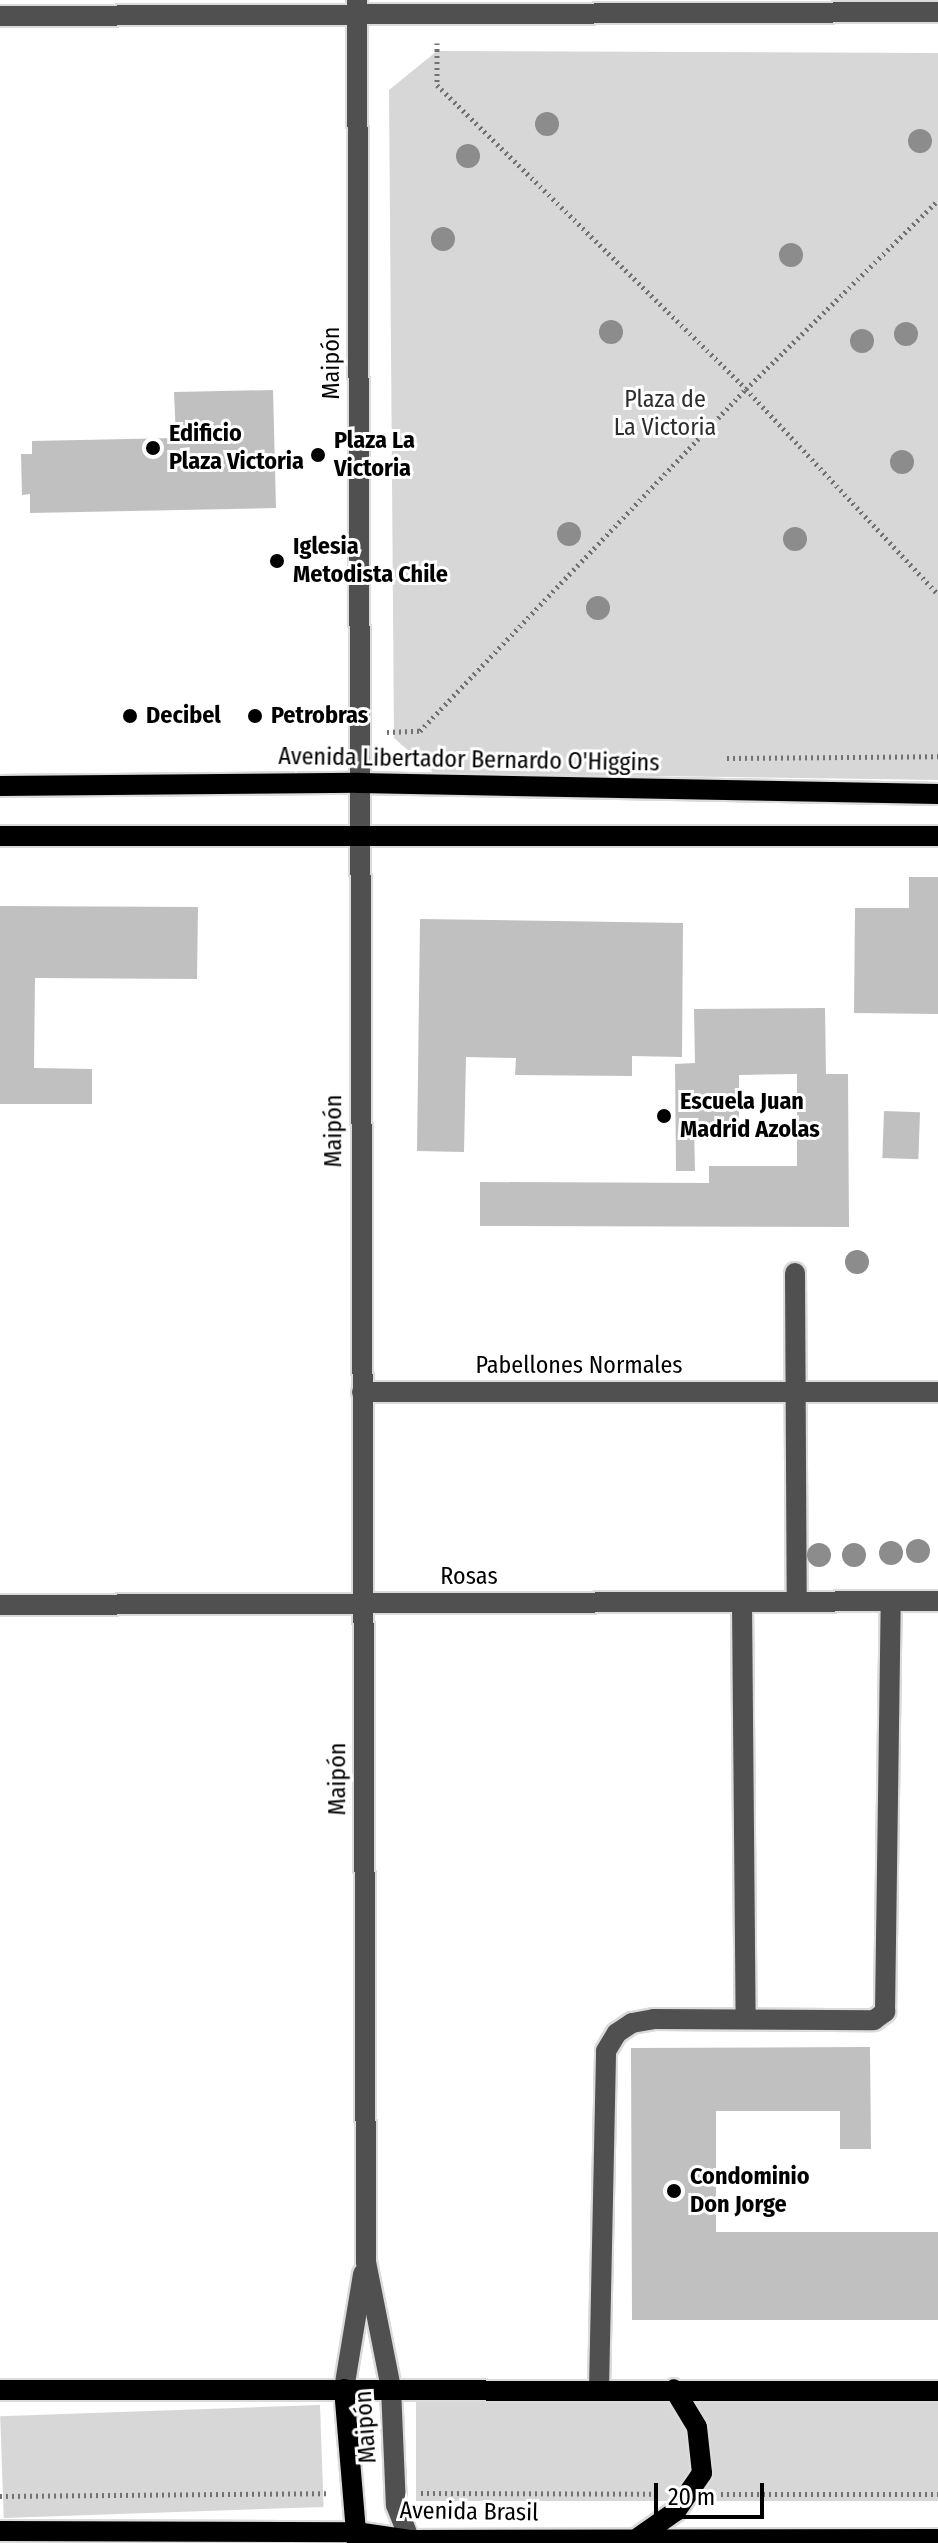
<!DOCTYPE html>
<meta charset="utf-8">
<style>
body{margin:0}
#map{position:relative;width:938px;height:2543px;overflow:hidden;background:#fff;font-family:"Fira Sans Condensed",sans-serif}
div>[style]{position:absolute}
.green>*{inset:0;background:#d7d7d7;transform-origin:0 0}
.building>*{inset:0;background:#c0c0c0;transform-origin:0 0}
.path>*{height:5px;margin-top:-2.5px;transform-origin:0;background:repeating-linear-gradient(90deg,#727272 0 2px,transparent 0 6px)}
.roads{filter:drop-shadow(2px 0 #dbdbdb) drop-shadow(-2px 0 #dbdbdb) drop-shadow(0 2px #dbdbdb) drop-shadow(0 -2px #dbdbdb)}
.minor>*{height:20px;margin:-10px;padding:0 10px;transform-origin:10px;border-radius:10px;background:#505050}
.major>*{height:20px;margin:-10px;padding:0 10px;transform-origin:10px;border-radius:10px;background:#000}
.trees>*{width:24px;height:24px;margin:-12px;border-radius:50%;background:#8c8c8c}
.dots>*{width:22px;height:22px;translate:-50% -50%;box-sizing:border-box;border:4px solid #fff;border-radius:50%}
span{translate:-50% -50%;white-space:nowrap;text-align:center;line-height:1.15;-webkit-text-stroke:6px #fff;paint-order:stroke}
.street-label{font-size:24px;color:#000}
.park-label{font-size:24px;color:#2e2e2e}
.poi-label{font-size:24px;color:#000;font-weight:700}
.left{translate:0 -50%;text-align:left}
.scale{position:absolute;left:654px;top:2483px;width:110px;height:36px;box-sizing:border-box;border:4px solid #000;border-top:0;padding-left:10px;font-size:24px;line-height:28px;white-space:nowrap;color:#000;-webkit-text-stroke:6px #fff;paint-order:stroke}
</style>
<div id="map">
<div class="green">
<div style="clip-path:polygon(437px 51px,938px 53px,938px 780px,434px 773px,394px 738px,389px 90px)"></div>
<div style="left:938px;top:2398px;width:103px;height:522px;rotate:90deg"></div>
<div style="left:320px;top:2405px;width:102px;height:320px;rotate:88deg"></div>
</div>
<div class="building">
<div style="clip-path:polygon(273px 390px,276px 508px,30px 513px,30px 494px,22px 495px,21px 454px,32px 454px,32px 441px,176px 438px,174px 392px)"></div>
<div style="clip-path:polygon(909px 877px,938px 877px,938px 1014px,854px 1013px,855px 908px,909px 908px)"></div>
<div style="clip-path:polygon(0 906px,198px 907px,197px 979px,35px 978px,34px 1068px,92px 1069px,92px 1104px,0 1104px)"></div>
<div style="clip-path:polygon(420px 919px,683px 923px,682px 1057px,632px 1056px,632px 1076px,515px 1075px,516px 1058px,466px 1057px,464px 1152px,417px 1151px)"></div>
<div style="clip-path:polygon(825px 1008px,826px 1074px,848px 1074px,849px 1227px,480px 1226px,480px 1182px,709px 1183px,709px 1166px,797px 1166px,797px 1074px,739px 1075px,739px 1124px,694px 1124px,695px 1171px,676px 1171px,675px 1064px,695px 1063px,694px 1009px)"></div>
<div style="left:884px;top:1111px;width:36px;height:47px;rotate:2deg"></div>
<div style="clip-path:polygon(870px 2047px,871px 2149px,840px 2149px,840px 2111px,716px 2111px,716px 2232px,938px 2232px,938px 2320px,632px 2320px,631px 2048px)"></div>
</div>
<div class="path">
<div style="left:437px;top:43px;width:42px;rotate:90deg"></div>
<div style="left:437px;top:85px;width:433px;rotate:44.5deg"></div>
<div style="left:746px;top:389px;width:281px;rotate:46.9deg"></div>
<div style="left:387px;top:732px;width:33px;rotate:-2deg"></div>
<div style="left:420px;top:731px;width:472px;rotate:-46.4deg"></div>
<div style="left:746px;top:389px;width:269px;rotate:-44.5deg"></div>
<div style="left:727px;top:758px;width:211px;rotate:-0.5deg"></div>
<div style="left:421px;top:2493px;width:230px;rotate:0.2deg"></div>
<div style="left:721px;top:2494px;width:217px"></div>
<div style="left:0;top:2496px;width:327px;rotate:-0.5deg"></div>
</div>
<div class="roads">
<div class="minor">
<div style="left:357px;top:0;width:2262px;rotate:89.77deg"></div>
<div style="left:366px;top:2262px;width:128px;rotate:78.8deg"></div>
<div style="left:391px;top:2388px;width:117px;rotate:87.6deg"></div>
<div style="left:396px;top:2505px;width:41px;rotate:68.5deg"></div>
<div style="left:0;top:16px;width:938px;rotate:-0.24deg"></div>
<div style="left:795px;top:1273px;width:329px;rotate:89.7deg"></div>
<div style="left:362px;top:1392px;width:576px"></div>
<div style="left:742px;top:1602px;width:417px;rotate:89.5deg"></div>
<div style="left:0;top:1605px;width:938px;rotate:-0.24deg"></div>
<div style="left:344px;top:2389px;width:117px;rotate:-80.6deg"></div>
<div style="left:599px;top:2389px;width:338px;rotate:-88.8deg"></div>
<div style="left:606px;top:2051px;width:21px;rotate:-59deg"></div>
<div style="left:617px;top:2033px;width:18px;rotate:-34deg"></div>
<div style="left:632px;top:2023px;width:22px;rotate:-10deg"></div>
<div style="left:654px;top:2019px;width:220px;rotate:0.3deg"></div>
<div style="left:874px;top:2020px;width:14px;rotate:-36deg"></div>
<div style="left:885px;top:2012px;width:411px;rotate:-89.2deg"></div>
</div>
<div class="major">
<div style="left:0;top:786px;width:359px;rotate:-0.5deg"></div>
<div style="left:359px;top:783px;width:579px;rotate:1.09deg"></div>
<div style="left:0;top:836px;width:938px"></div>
<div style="left:344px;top:2389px;width:155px;rotate:85.2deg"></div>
<div style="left:0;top:2390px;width:938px;rotate:0.06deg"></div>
<div style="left:0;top:2531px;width:356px;rotate:0.2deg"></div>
<div style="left:356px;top:2532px;width:56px;rotate:8.3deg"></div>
<div style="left:411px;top:2540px;width:527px;rotate:-0.11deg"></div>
<div style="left:639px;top:2537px;width:45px;rotate:-35.1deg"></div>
<div style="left:676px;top:2511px;width:46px;rotate:-55.6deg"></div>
<div style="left:702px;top:2473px;width:46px;rotate:-96.2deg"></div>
<div style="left:697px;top:2427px;width:44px;rotate:-121.2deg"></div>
</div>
</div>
<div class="trees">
<div style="left:547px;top:124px"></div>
<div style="left:920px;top:141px"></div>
<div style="left:468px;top:156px"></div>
<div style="left:443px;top:239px"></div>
<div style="left:791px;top:255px"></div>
<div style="left:611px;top:332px"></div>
<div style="left:906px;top:334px"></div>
<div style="left:862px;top:341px"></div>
<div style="left:902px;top:462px"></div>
<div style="left:569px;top:534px"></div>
<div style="left:795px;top:539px"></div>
<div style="left:598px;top:608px"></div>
<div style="left:857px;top:1262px"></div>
<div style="left:918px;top:1551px"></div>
<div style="left:891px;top:1553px"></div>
<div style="left:819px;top:1555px"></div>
<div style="left:854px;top:1555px"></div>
</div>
<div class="dots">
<div style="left:153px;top:448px;background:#000"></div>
<div style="left:318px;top:455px;background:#000"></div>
<div style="left:277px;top:561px;background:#000"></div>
<div style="left:130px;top:716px;background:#000"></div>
<div style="left:255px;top:716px;background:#000"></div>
<div style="left:664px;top:1116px;background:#000"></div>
<div style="left:674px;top:2191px;background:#000"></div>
</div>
<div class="street-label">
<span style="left:332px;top:363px;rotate:-90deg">Maipón</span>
<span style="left:469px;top:760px;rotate:1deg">Avenida Libertador Bernardo O'Higgins</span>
<span style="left:334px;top:1131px;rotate:-90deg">Maipón</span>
<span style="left:579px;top:1366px">Pabellones Normales</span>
<span style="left:469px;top:1577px">Rosas</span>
<span style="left:338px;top:1779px;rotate:-90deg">Maipón</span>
<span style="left:366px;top:2427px;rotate:-94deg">Maipón</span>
<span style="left:469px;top:2512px;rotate:1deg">Avenida Brasil</span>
</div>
<div class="park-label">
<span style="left:665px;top:414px">Plaza de<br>La Victoria</span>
</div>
<div class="poi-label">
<span class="left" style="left:169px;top:448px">Edificio<br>Plaza Victoria</span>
<span class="left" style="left:334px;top:455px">Plaza La<br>Victoria</span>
<span class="left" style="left:293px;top:561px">Iglesia<br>Metodista Chile</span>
<span class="left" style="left:146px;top:716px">Decibel</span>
<span class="left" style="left:271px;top:716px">Petrobras</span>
<span class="left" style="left:680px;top:1116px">Escuela Juan<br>Madrid Azolas</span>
<span class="left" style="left:690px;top:2191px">Condominio<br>Don Jorge</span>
</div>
<div class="scale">20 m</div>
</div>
